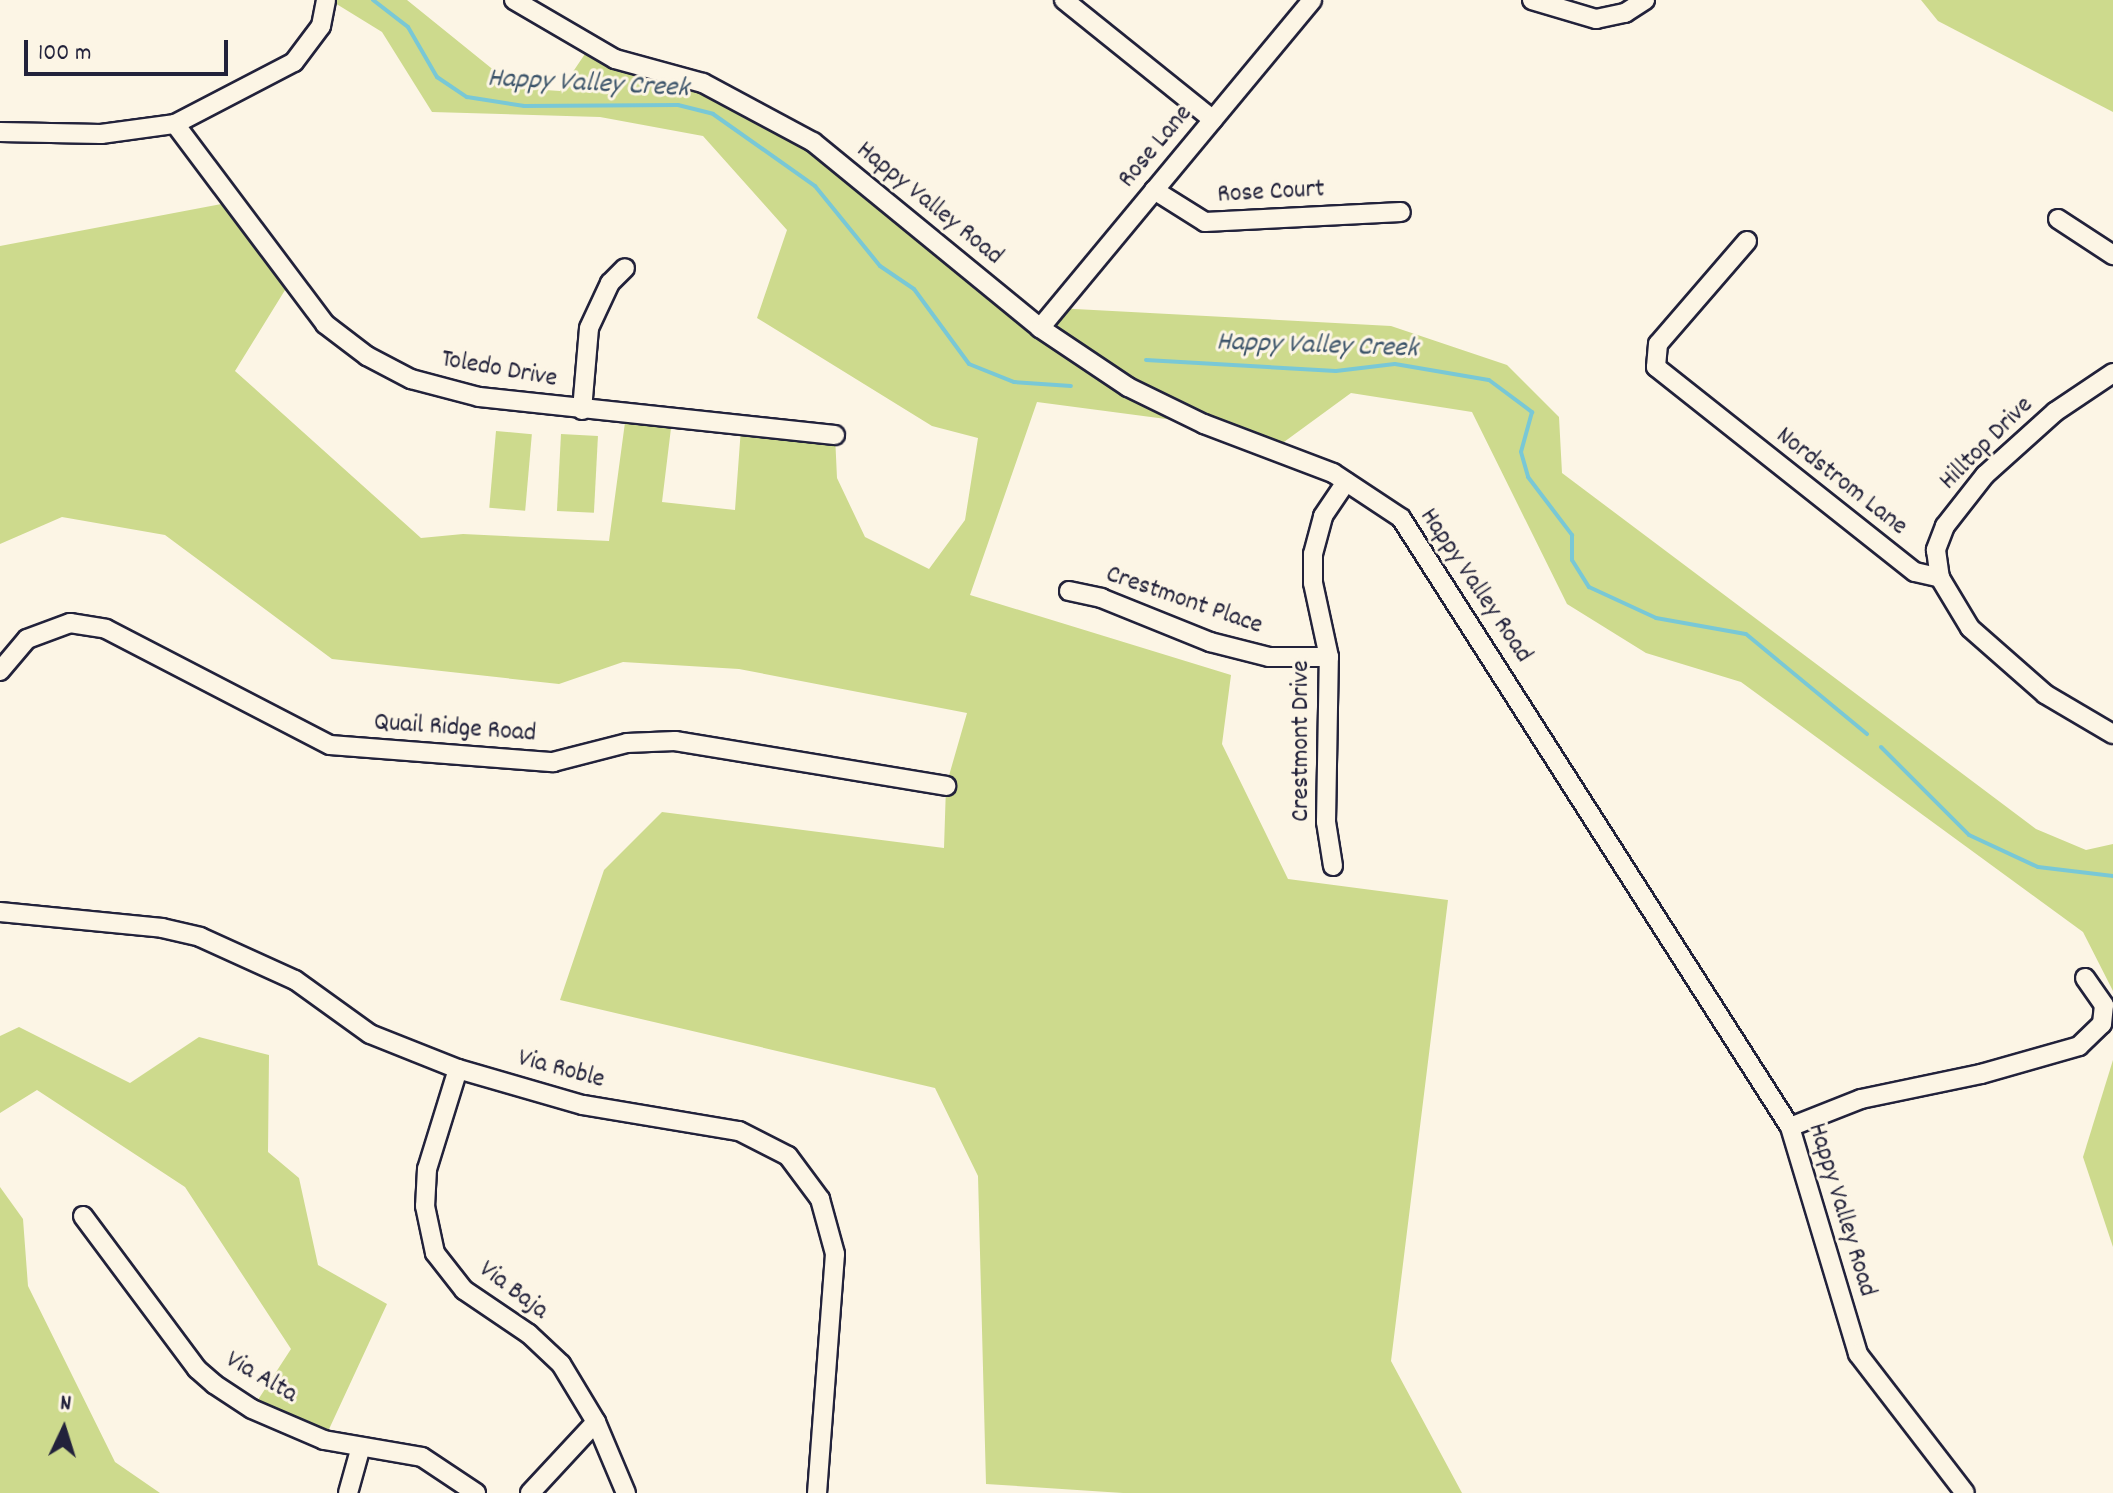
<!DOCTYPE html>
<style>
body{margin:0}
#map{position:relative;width:2113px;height:1493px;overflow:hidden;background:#fcf5e5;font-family:Dekko,sans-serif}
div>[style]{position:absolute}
.green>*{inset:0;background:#cdda8d;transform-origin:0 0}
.stream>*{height:4px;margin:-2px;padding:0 2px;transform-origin:2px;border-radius:2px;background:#79c8d6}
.roads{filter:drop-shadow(2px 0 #22223b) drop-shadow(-2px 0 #22223b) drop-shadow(0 2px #22223b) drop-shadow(0 -2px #22223b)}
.minor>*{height:18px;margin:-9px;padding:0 9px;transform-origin:9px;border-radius:9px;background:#fcf5e5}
span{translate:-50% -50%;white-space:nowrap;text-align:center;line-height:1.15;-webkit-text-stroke:6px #fcf5e5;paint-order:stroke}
.street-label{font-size:26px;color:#22223b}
.water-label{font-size:28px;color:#3c546a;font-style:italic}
.north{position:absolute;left:24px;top:1389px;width:80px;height:80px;-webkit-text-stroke:6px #fcf5e5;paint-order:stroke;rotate:4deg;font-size:22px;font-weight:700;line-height:32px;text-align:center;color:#22223b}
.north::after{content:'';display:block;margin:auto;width:28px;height:36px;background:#22223b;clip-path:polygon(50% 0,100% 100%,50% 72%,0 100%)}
.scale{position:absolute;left:24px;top:40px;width:204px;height:36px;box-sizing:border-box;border:4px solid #22223b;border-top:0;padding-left:10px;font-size:24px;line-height:28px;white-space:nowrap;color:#22223b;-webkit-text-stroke:6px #fcf5e5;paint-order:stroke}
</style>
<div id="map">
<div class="green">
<div style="clip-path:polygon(330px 0,407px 0,516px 88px,560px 91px,591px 45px,769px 117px,1039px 328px,1056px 308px,1391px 326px,1507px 365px,1559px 417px,1562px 473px,2036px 829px,2086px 850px,2113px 844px,2113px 991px,2083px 932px,1741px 682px,1646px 653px,1567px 604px,1472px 412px,1351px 393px,1273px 450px,1204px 424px,1037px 402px,970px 595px,1231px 675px,1222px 744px,1288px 879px,1448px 900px,1391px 1361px,1462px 1493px,1123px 1493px,986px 1484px,978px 1176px,935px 1088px,560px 1000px,604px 870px,662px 812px,944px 848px,946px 786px,967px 713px,739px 669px,623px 662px,559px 684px,332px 659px,165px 535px,62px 517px,0 544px,0 246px,232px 202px,290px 282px,235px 371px,421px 538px,463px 534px,609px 541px,626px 415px,672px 420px,662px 502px,735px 510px,741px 428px,835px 435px,837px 478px,865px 537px,929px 569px,965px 520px,978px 438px,932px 426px,757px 318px,787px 230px,703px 136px,600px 117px,432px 112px,382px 32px)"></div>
<div style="clip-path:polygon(1921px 0,2113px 0,2113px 112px,1938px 21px)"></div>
<div style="left:496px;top:431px;width:36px;height:77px;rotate:5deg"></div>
<div style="left:561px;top:434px;width:37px;height:77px;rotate:3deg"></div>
<div style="clip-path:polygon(19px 1027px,130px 1083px,199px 1037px,269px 1055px,268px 1152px,299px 1178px,318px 1265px,387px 1304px,324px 1440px,252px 1409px,291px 1349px,185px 1187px,37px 1090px,0 1113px,0 1036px)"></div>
<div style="clip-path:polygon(2113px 1060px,2113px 1247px,2083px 1157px)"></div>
<div style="clip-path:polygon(0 1187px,23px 1219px,28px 1286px,115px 1462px,160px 1493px,0 1493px)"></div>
</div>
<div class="stream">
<div style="left:373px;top:0;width:44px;rotate:37.6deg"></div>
<div style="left:408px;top:27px;width:58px;rotate:59.9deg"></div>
<div style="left:437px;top:77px;width:36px;rotate:34deg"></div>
<div style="left:467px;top:97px;width:58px;rotate:9deg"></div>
<div style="left:524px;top:106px;width:154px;rotate:-0.4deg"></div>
<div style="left:678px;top:105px;width:36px;rotate:14deg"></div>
<div style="left:713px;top:114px;width:125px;rotate:35.2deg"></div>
<div style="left:815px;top:186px;width:103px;rotate:50.9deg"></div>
<div style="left:880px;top:266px;width:41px;rotate:34.1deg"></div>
<div style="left:914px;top:289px;width:93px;rotate:53.7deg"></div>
<div style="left:969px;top:364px;width:48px;rotate:21.8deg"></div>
<div style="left:1014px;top:382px;width:57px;rotate:4deg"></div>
<div style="left:1146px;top:360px;width:190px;rotate:3.3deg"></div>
<div style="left:1336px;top:371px;width:59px;rotate:-6.8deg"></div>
<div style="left:1395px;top:364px;width:95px;rotate:9.7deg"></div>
<div style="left:1489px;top:380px;width:54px;rotate:36.7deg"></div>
<div style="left:1532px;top:412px;width:41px;rotate:105.4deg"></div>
<div style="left:1521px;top:452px;width:26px;rotate:74deg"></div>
<div style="left:1528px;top:477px;width:73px;rotate:52.8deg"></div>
<div style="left:1572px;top:535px;width:25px;rotate:90deg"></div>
<div style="left:1572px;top:560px;width:32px;rotate:58deg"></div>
<div style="left:1589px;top:587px;width:74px;rotate:24.8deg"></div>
<div style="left:1656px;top:618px;width:91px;rotate:10.1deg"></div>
<div style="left:1746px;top:634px;width:157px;rotate:39.6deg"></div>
<div style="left:1881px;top:747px;width:124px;rotate:45deg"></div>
<div style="left:1969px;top:835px;width:76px;rotate:24.9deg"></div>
<div style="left:2038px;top:867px;width:76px;rotate:6.8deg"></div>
</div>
<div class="roads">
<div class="minor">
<div style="left:514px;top:0;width:117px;rotate:30.3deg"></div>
<div style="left:615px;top:59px;width:91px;rotate:15.3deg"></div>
<div style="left:703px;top:83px;width:125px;rotate:28.2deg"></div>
<div style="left:813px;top:142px;width:293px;rotate:39.3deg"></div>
<div style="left:1040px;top:328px;width:106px;rotate:33.8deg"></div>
<div style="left:1128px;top:387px;width:85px;rotate:26deg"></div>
<div style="left:1204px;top:424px;width:138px;rotate:20.8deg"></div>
<div style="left:1333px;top:473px;width:82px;rotate:33.5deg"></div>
<div style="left:1401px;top:518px;width:723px;rotate:57.43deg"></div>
<div style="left:1790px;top:1127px;width:237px;rotate:73.3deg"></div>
<div style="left:1858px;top:1354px;width:175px;rotate:52.4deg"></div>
<div style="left:1064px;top:0;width:191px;rotate:38.8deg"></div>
<div style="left:1532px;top:0;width:67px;rotate:16.5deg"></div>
<div style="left:1596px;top:19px;width:30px;rotate:-12deg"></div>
<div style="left:1625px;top:13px;width:24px;rotate:-33deg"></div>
<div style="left:175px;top:124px;width:250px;rotate:53.1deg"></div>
<div style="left:325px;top:324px;width:53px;rotate:37.3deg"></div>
<div style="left:367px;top:356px;width:50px;rotate:27.6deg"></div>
<div style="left:411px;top:379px;width:70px;rotate:14.8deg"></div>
<div style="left:479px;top:397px;width:358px;rotate:6.1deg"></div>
<div style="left:0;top:132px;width:101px;rotate:1.1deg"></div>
<div style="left:101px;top:134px;width:75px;rotate:-7.7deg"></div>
<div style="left:175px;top:124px;width:134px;rotate:-27.5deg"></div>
<div style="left:294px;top:62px;width:45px;rotate:-53.1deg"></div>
<div style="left:321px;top:26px;width:26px;rotate:-79deg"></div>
<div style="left:1154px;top:190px;width:60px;rotate:32.1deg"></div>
<div style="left:1205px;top:222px;width:196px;rotate:-2.9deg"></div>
<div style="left:2058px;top:219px;width:66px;rotate:33.2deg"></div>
<div style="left:1747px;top:241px;width:136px;rotate:130.8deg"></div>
<div style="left:1658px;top:344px;width:23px;rotate:95deg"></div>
<div style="left:1656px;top:367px;width:330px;rotate:38.4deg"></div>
<div style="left:1915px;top:572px;width:26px;rotate:13deg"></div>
<div style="left:1040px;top:328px;width:426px;rotate:-50.3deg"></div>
<div style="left:2113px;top:373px;width:70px;rotate:146.1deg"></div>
<div style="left:2055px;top:412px;width:94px;rotate:138deg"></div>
<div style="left:1985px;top:475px;width:65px;rotate:128.1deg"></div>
<div style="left:1945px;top:526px;width:26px;rotate:111deg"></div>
<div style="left:1936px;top:550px;width:28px;rotate:82deg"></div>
<div style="left:1940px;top:578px;width:58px;rotate:59deg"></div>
<div style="left:1970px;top:628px;width:100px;rotate:41.3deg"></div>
<div style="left:2045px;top:694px;width:79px;rotate:30.5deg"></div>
<div style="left:582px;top:410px;width:82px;rotate:-85.1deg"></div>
<div style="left:589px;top:328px;width:50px;rotate:-65deg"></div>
<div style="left:610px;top:283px;width:21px;rotate:-45deg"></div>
<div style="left:1069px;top:591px;width:33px;rotate:12deg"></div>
<div style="left:1101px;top:598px;width:118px;rotate:22deg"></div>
<div style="left:1210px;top:642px;width:61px;rotate:14.3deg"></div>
<div style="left:1269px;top:657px;width:60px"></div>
<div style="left:0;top:671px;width:42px;rotate:-49.8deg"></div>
<div style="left:27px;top:639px;width:46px;rotate:-20.4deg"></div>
<div style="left:70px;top:623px;width:36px;rotate:9deg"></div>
<div style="left:106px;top:629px;width:252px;rotate:27.4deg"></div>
<div style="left:330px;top:745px;width:224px;rotate:4.4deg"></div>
<div style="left:553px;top:762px;width:76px;rotate:-14.4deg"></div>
<div style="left:627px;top:743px;width:48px;rotate:-2.4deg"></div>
<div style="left:675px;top:741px;width:275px;rotate:9.4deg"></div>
<div style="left:1333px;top:866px;width:45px;rotate:-99deg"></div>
<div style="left:1326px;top:822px;width:165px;rotate:-89deg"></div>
<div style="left:1329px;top:657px;width:76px;rotate:-102.2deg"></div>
<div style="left:1313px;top:583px;width:29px;rotate:-90deg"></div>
<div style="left:1313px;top:554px;width:39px;rotate:-75deg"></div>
<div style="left:1323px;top:516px;width:41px;rotate:-55.9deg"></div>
<div style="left:0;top:912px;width:163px;rotate:5.6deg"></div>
<div style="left:162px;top:928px;width:39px;rotate:13deg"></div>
<div style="left:200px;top:937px;width:104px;rotate:24.4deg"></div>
<div style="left:295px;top:980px;width:92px;rotate:35.8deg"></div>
<div style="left:370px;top:1034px;width:95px;rotate:21.7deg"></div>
<div style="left:458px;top:1069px;width:130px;rotate:16.1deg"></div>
<div style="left:583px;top:1105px;width:158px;rotate:9.5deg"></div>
<div style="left:739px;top:1131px;width:55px;rotate:27deg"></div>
<div style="left:788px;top:1156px;width:54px;rotate:53.3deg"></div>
<div style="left:820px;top:1199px;width:57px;rotate:74.7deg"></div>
<div style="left:835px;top:1254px;width:240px;rotate:94.3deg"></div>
<div style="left:458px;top:1069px;width:105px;rotate:107.2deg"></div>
<div style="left:427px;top:1169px;width:37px;rotate:93deg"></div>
<div style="left:425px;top:1206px;width:48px;rotate:78deg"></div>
<div style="left:435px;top:1253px;width:47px;rotate:51.9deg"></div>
<div style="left:464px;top:1290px;width:78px;rotate:34.1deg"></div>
<div style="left:529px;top:1334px;width:44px;rotate:43.2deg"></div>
<div style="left:561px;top:1364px;width:68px;rotate:58.9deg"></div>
<div style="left:596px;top:1422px;width:77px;rotate:67.1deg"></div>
<div style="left:1790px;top:1127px;width:76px;rotate:-21.5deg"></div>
<div style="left:1861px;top:1099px;width:123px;rotate:-11.8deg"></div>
<div style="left:1981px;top:1074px;width:102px;rotate:-15.9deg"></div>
<div style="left:2079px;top:1046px;width:32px;rotate:-44deg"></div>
<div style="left:2102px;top:1024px;width:19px;rotate:-84deg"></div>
<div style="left:2104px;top:1005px;width:33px;rotate:-125deg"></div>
<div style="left:83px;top:1216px;width:191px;rotate:53.3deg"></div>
<div style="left:197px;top:1369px;width:23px;rotate:41deg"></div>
<div style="left:214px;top:1384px;width:45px;rotate:33.3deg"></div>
<div style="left:252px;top:1409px;width:78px;rotate:23.3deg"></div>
<div style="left:324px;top:1440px;width:99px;rotate:9.8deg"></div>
<div style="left:422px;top:1457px;width:65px;rotate:33.7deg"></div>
<div style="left:348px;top:1493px;width:45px;rotate:-74.4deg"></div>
<div style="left:530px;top:1493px;width:97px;rotate:-47.1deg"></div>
</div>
</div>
<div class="street-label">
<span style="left:1156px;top:147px;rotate:-50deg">Rose Lane</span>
<span style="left:1271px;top:193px;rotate:-3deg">Rose Court</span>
<span style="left:929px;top:204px;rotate:39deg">Happy Valley Road</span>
<span style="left:499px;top:370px;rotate:10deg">Toledo Drive</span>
<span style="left:1987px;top:444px;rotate:-45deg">Hilltop Drive</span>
<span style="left:1841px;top:482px;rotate:38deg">Nordstrom Lane</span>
<span style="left:1475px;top:586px;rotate:56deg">Happy Valley Road</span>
<span style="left:1184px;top:601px;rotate:19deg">Crestmont Place</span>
<span style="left:455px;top:729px;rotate:4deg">Quail Ridge Road</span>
<span style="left:1302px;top:741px;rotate:-90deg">Crestmont Drive</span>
<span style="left:561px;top:1070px;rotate:15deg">Via Roble</span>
<span style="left:1841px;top:1210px;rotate:73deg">Happy Valley Road</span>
<span style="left:513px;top:1291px;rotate:37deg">Via Baja</span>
<span style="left:261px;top:1378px;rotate:30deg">Via Alta</span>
</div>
<div class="water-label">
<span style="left:588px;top:85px;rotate:3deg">Happy Valley Creek</span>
<span style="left:1317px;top:347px;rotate:2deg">Happy Valley Creek</span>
</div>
<div class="north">N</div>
<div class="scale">100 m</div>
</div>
